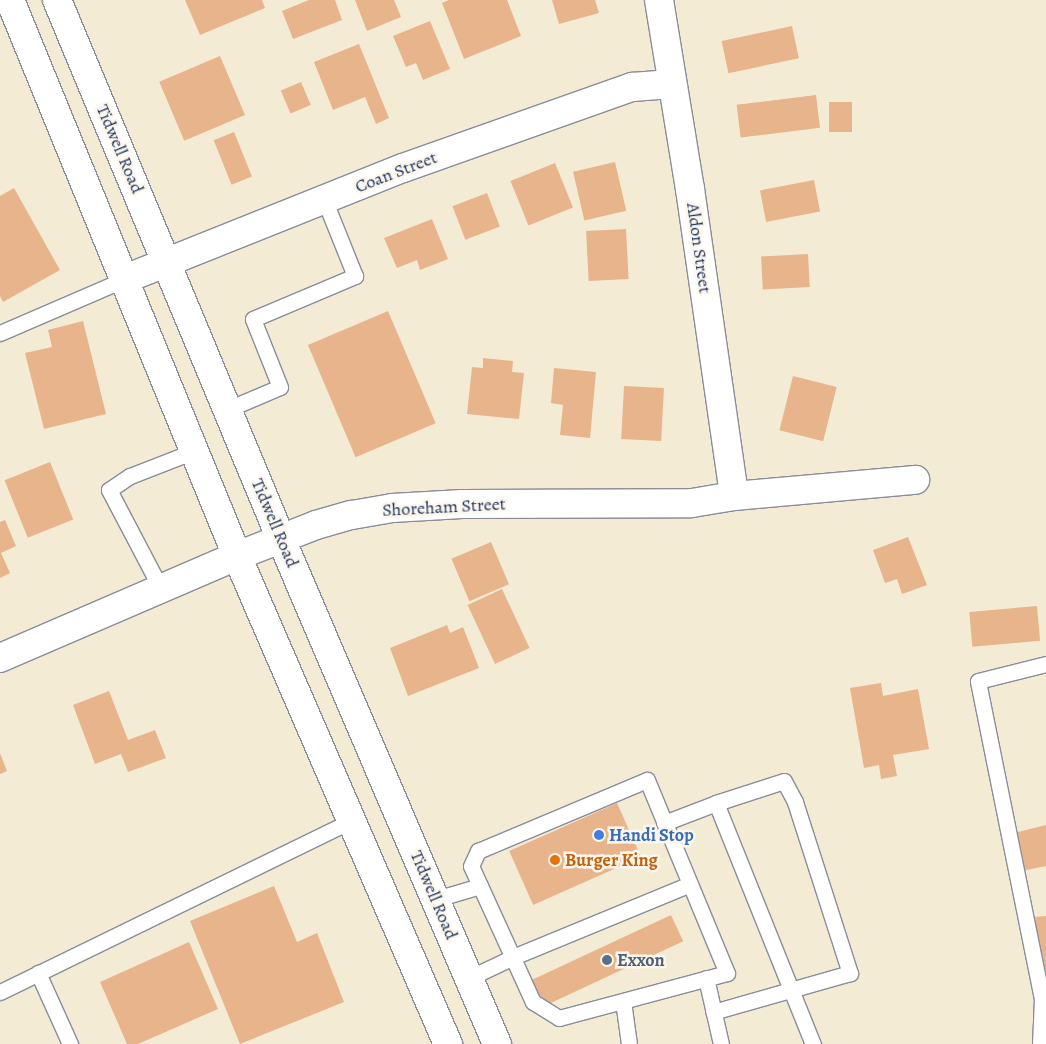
<!DOCTYPE html>
<style>
body{margin:0}
#map{position:relative;width:1046px;height:1044px;overflow:hidden;background:#f4ebd5;font-family:Alegreya,serif}
div>[style]{position:absolute}
.building>*{inset:0;background:#e8b48c;transform-origin:0 0}
.roads{filter:drop-shadow(1px 0 #888d9a) drop-shadow(-1px 0 #888d9a) drop-shadow(0 1px #888d9a) drop-shadow(0 -1px #888d9a)}
.lane>*{height:15px;margin:-7.5px;padding:0 7.5px;transform-origin:7.5px;border-radius:7.5px;background:#fff}
.street>*{height:28px;margin:-14px;padding:0 14px;transform-origin:14px;border-radius:14px;background:#fff}
.secondary>*{height:28px;margin:-14px;padding:0 14px;transform-origin:14px;border-radius:14px;background:#fff}
.dots>*{width:14px;height:14px;translate:-50% -50%;box-sizing:border-box;border:2px solid #fbf7ec;border-radius:50%}
span{translate:-50% -50%;white-space:nowrap;text-align:center;line-height:1.15;-webkit-text-stroke:5px #fbf7ec;paint-order:stroke}
.street-label{font-size:18px;color:#1b2f5e}
.shop-label{font-size:18px;color:#366cbe;font-weight:700}
.left{translate:0 -50%;text-align:left}
.food-label{font-size:18px;color:#c56008;font-weight:700}
.service-label{font-size:18px;color:#4e5e75;font-weight:700}
</style>
<div id="map">
<div class="building">
<div style="clip-path:polygon(185px 0,262px 0,265px 8px,200px 35px)"></div>
<div style="clip-path:polygon(309px 0,335px 0,342px 20px,293px 39px,282px 11px)"></div>
<div style="clip-path:polygon(355px 0,394px 0,401px 17px,367px 31px)"></div>
<div style="clip-path:polygon(449px 0,507px 0,521px 36px,464px 59px,442px 3px)"></div>
<div style="clip-path:polygon(552px 0,595px 0,599px 13px,559px 24px)"></div>
<div style="clip-path:polygon(430px 21px,450px 69px,423px 80px,416px 63px,406px 67px,393px 36px)"></div>
<div style="left:792px;top:26px;width:33px;height:72px;rotate:78deg"></div>
<div style="clip-path:polygon(359px 44px,389px 118px,376px 124px,365px 97px,333px 110px,314px 62px)"></div>
<div style="left:220px;top:56px;width:64px;height:66px;rotate:67deg"></div>
<div style="left:301px;top:82px;width:25px;height:22px;rotate:67deg"></div>
<div style="left:816px;top:95px;width:33px;height:80px;rotate:83deg"></div>
<div style="left:829px;top:102px;width:23px;height:30px"></div>
<div style="left:234px;top:132px;width:48px;height:22px;rotate:68deg"></div>
<div style="left:615px;top:162px;width:50px;height:43px;rotate:77deg"></div>
<div style="left:555px;top:163px;width:48px;height:48px;rotate:68deg"></div>
<div style="left:814px;top:180px;width:32px;height:55px;rotate:79deg"></div>
<div style="clip-path:polygon(14px 188px,60px 270px,3px 302px,0 296px,0 196px)"></div>
<div style="left:487px;top:193px;width:36px;height:37px;rotate:69deg"></div>
<div style="clip-path:polygon(432px 219px,448px 259px,420px 270px,417px 260px,397px 268px,384px 238px)"></div>
<div style="left:626px;top:229px;width:50px;height:40px;rotate:87deg"></div>
<div style="left:808px;top:254px;width:33px;height:47px;rotate:87deg"></div>
<div style="left:388px;top:311px;width:122px;height:87px;rotate:67deg"></div>
<div style="clip-path:polygon(83px 321px,106px 414px,44px 429px,25px 353px,52px 347px,48px 330px)"></div>
<div style="clip-path:polygon(483px 358px,513px 361px,512px 372px,524px 373px,519px 419px,467px 414px,472px 367px,483px 368px)"></div>
<div style="clip-path:polygon(554px 368px,596px 372px,590px 438px,560px 435px,563px 405px,551px 403px)"></div>
<div style="left:793px;top:376px;width:45px;height:56px;rotate:14deg"></div>
<div style="left:624px;top:386px;width:40px;height:53px;rotate:3deg"></div>
<div style="left:50px;top:462px;width:62px;height:49px;rotate:68deg"></div>
<div style="clip-path:polygon(5px 520px,16px 546px,1px 553px,10px 573px,0 578px,0 522px)"></div>
<div style="clip-path:polygon(908px 537px,927px 585px,902px 594px,897px 579px,885px 583px,873px 550px)"></div>
<div style="left:491px;top:542px;width:46px;height:43px;rotate:67deg"></div>
<div style="left:502px;top:589px;width:65px;height:38px;rotate:65deg"></div>
<div style="left:1037px;top:606px;width:35px;height:68px;rotate:85deg"></div>
<div style="clip-path:polygon(447px 625px,450px 633px,463px 627px,479px 668px,408px 696px,390px 648px)"></div>
<div style="clip-path:polygon(881px 683px,883px 696px,918px 689px,929px 749px,893px 755px,897px 776px,881px 779px,879px 765px,864px 768px,850px 688px)"></div>
<div style="clip-path:polygon(109px 691px,128px 740px,155px 730px,166px 758px,128px 772px,121px 754px,95px 764px,73px 705px)"></div>
<div style="clip-path:polygon(0 753px,7px 771px,0 774px)"></div>
<div style="left:617px;top:803px;width:59px;height:118px;rotate:66deg"></div>
<div style="clip-path:polygon(1046px 825px,1046px 866px,1022px 871px,1014px 833px)"></div>
<div style="clip-path:polygon(274px 886px,297px 942px,317px 933px,344px 1002px,240px 1044px,190px 921px)"></div>
<div style="left:671px;top:915px;width:29px;height:155px;rotate:65deg"></div>
<div style="clip-path:polygon(1046px 916px,1046px 969px,1040px 970px,1035px 917px)"></div>
<div style="clip-path:polygon(189px 942px,218px 1009px,138px 1044px,127px 1044px,100px 982px)"></div>
</div>
<div class="roads">
<div class="lane">
<div style="left:0;top:333px;width:136px;rotate:-23.4deg"></div>
<div style="left:228px;top:409px;width:56px;rotate:-22.9deg"></div>
<div style="left:280px;top:387px;width:73px;rotate:-111.7deg"></div>
<div style="left:253px;top:319px;width:111px;rotate:-22.9deg"></div>
<div style="left:355px;top:276px;width:83px;rotate:-111.9deg"></div>
<div style="left:161px;top:589px;width:112px;rotate:-117.7deg"></div>
<div style="left:109px;top:490px;width:25px;rotate:-34deg"></div>
<div style="left:130px;top:476px;width:69px;rotate:-21.3deg"></div>
<div style="left:647px;top:780px;width:209px;rotate:67.5deg"></div>
<div style="left:727px;top:973px;width:174px;rotate:165deg"></div>
<div style="left:559px;top:1018px;width:31px;rotate:-148deg"></div>
<div style="left:533px;top:1002px;width:149px;rotate:-114.5deg"></div>
<div style="left:471px;top:866px;width:17px;rotate:-65deg"></div>
<div style="left:478px;top:851px;width:183px;rotate:-22.8deg"></div>
<div style="left:716px;top:803px;width:260px;rotate:68.1deg"></div>
<div style="left:664px;top:823px;width:56px;rotate:-21deg"></div>
<div style="left:716px;top:803px;width:71px;rotate:-17.9deg"></div>
<div style="left:784px;top:781px;width:24px;rotate:62deg"></div>
<div style="left:795px;top:802px;width:180px;rotate:72.2deg"></div>
<div style="left:850px;top:973px;width:142px;rotate:164.1deg"></div>
<div style="left:436px;top:899px;width:46px;rotate:-16.5deg"></div>
<div style="left:38px;top:973px;width:78px;rotate:65.7deg"></div>
<div style="left:469px;top:978px;width:49px;rotate:-25.5deg"></div>
<div style="left:513px;top:957px;width:191px;rotate:-22.4deg"></div>
<div style="left:706px;top:978px;width:68px;rotate:77.2deg"></div>
<div style="left:0;top:992px;width:392px;rotate:-26deg"></div>
<div style="left:623px;top:1001px;width:43px;rotate:82.1deg"></div>
<div style="left:1040px;top:1044px;width:45px;rotate:-87.5deg"></div>
<div style="left:1042px;top:999px;width:324px;rotate:-101.4deg"></div>
<div style="left:978px;top:681px;width:70px;rotate:-14deg"></div>
</div>
<div class="street">
<div style="left:659px;top:0;width:192px;rotate:80.7deg"></div>
<div style="left:690px;top:189px;width:310px;rotate:81.8deg"></div>
<div style="left:125px;top:279px;width:299px;rotate:-21.8deg"></div>
<div style="left:403px;top:168px;width:243px;rotate:-19.5deg"></div>
<div style="left:632px;top:87px;width:40px;rotate:-4.3deg"></div>
<div style="left:0;top:658px;width:258px;rotate:-23.3deg"></div>
<div style="left:237px;top:556px;width:85px;rotate:-21.4deg"></div>
<div style="left:316px;top:525px;width:37px;rotate:-16deg"></div>
<div style="left:352px;top:515px;width:41px;rotate:-9.9deg"></div>
<div style="left:392px;top:508px;width:70px;rotate:-3.3deg"></div>
<div style="left:462px;top:504px;width:230px;rotate:-0.2deg"></div>
<div style="left:692px;top:503px;width:43px;rotate:-9.5deg"></div>
<div style="left:734px;top:496px;width:182px;rotate:-5.1deg"></div>
</div>
<div class="secondary">
<div style="left:10px;top:0;width:601px;rotate:67.79deg"></div>
<div style="left:237px;top:556px;width:532px;rotate:66.62deg"></div>
<div style="left:57px;top:0;width:584px;rotate:67.43deg"></div>
<div style="left:281px;top:539px;width:549px;rotate:66.84deg"></div>
</div>
</div>
<div class="dots">
<div style="left:599px;top:835px;background:#3f7fe0"></div>
<div style="left:555px;top:860px;background:#e8710a"></div>
<div style="left:607px;top:960px;background:#5c6f8a"></div>
</div>
<div class="street-label">
<span style="left:120px;top:149px;rotate:67deg">Tidwell Road</span>
<span style="left:396px;top:172px;rotate:-21deg">Coan Street</span>
<span style="left:699px;top:248px;rotate:82deg">Aldon Street</span>
<span style="left:444px;top:507px;rotate:-3deg">Shoreham Street</span>
<span style="left:275px;top:523px;rotate:67deg">Tidwell Road</span>
<span style="left:434px;top:895px;rotate:67deg">Tidwell Road</span>
</div>
<div class="shop-label">
<span class="left" style="left:609px;top:835px">Handi Stop</span>
</div>
<div class="food-label">
<span class="left" style="left:565px;top:860px">Burger King</span>
</div>
<div class="service-label">
<span class="left" style="left:617px;top:960px">Exxon</span>
</div>
</div>
